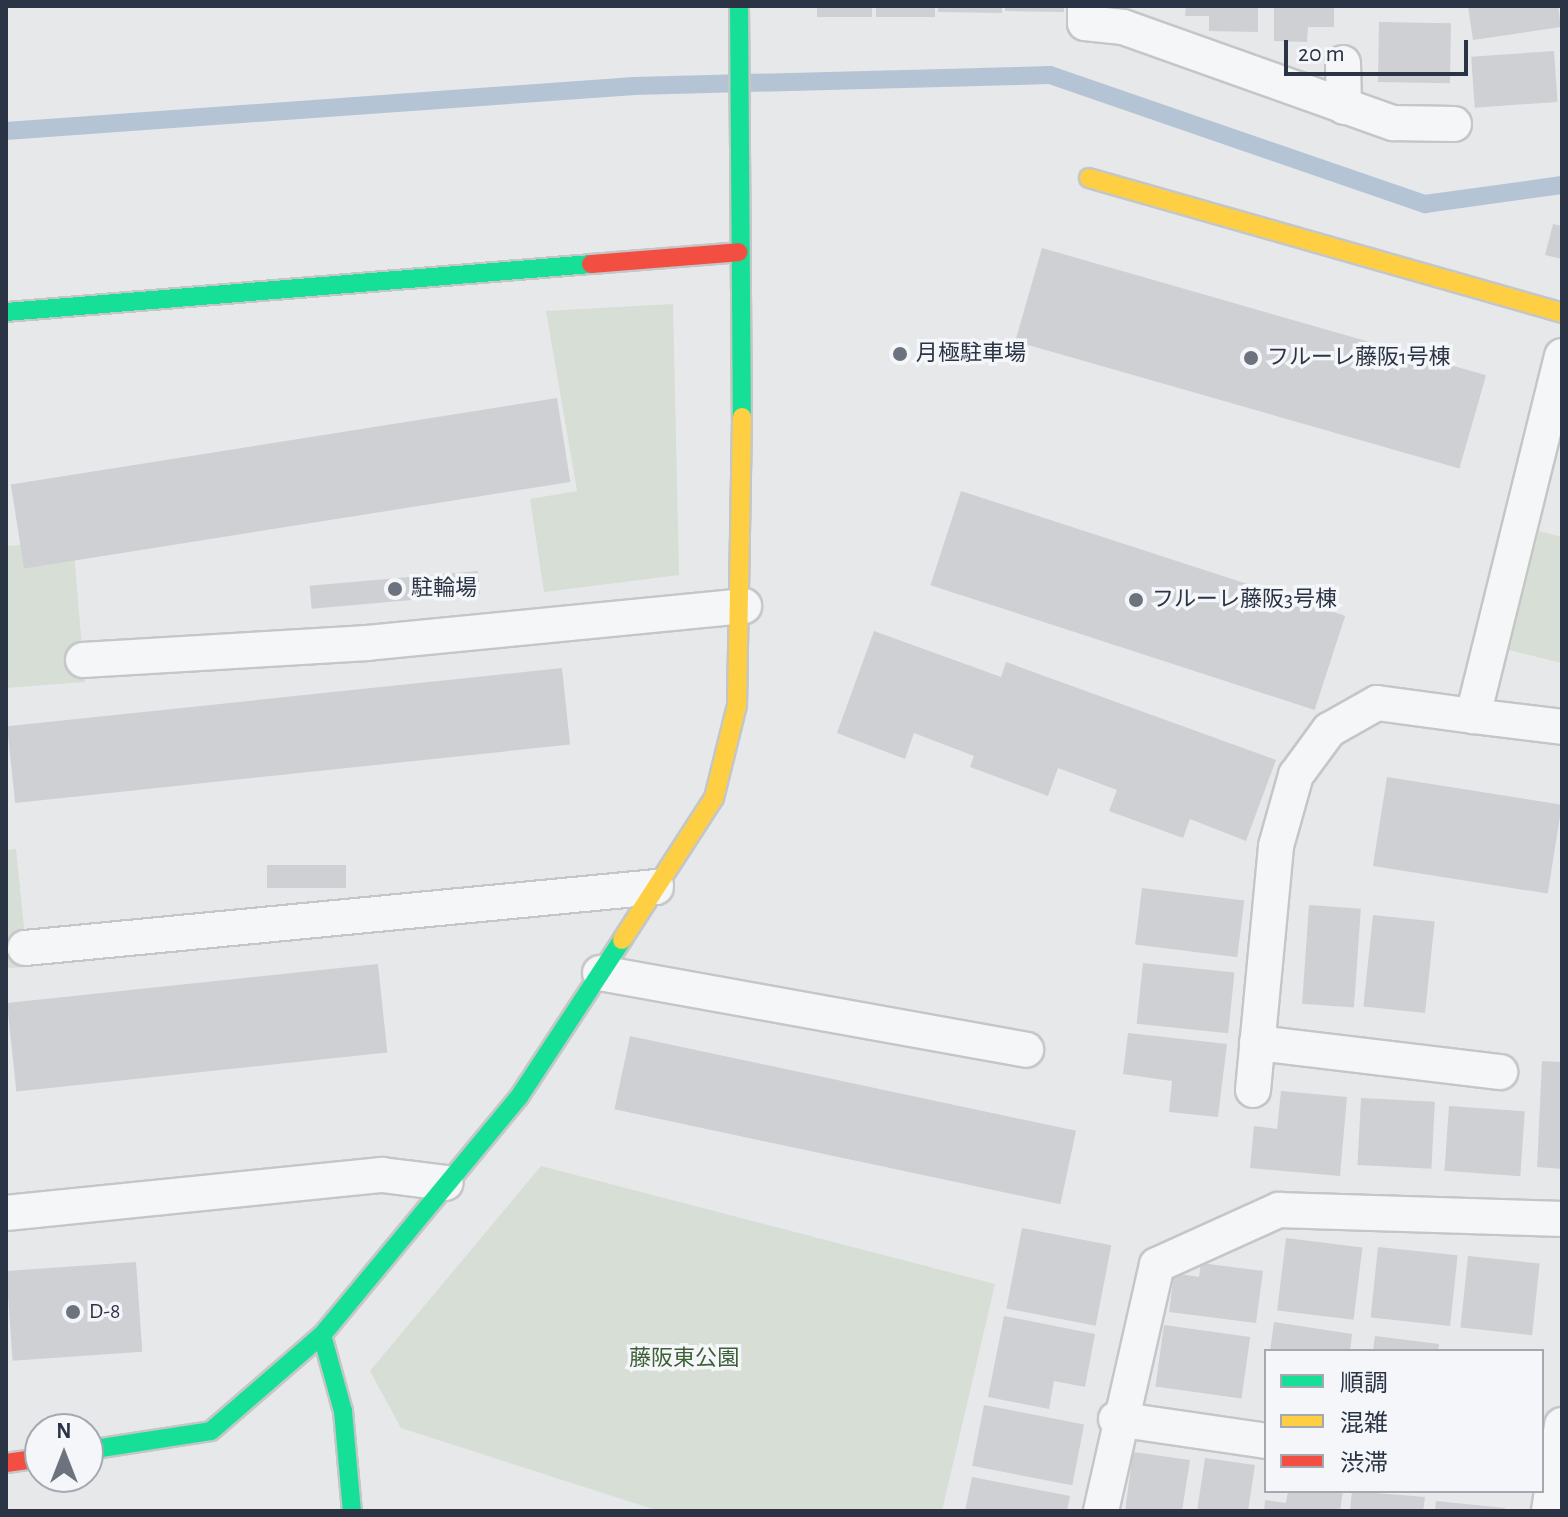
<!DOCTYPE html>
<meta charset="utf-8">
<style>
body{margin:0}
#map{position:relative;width:1568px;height:1517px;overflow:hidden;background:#e6e8ea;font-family:"Alegreya Sans","Noto Sans JP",sans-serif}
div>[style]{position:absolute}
.green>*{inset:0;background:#d6ded6}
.stream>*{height:18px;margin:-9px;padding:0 9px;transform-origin:9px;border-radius:9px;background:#b4c4d5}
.building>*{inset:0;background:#ced0d3;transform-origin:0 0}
.roads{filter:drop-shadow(2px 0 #c4c6c8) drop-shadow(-2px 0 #c4c6c8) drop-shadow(0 2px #c4c6c8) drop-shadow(0 -2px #c4c6c8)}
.lane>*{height:34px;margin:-17px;padding:0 17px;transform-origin:17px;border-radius:17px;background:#f5f6f7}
.fast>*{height:18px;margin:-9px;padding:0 9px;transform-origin:9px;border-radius:9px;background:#16e098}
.slow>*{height:18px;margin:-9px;padding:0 9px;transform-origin:9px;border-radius:9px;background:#ffcf43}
.jam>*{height:18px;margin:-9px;padding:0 9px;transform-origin:9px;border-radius:9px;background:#f24e42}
.dots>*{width:22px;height:22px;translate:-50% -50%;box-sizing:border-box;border:4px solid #f4f6f9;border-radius:50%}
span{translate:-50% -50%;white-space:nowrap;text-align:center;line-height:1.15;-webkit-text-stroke:7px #f4f6f9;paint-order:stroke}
.poi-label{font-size:22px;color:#2b3445}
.left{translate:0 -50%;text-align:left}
.park-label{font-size:22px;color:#3f6138}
.frame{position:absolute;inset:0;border:8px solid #2b3445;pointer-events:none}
.legend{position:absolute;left:1264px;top:1349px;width:280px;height:144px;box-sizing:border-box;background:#f4f6f9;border:2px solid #a4a8b1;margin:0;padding:10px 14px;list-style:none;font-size:24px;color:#2b3445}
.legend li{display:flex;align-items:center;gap:16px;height:40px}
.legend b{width:40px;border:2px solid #a4a8b1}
.north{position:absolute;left:24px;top:1413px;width:80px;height:80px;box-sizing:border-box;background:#f4f6f9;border:2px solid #a4a8b1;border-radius:50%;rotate:0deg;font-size:22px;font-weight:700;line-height:32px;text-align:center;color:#2b3445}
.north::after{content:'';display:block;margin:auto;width:28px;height:36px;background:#6c737f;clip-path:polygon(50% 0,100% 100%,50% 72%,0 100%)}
.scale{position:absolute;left:1284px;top:40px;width:184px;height:36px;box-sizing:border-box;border:4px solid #2b3445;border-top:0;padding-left:10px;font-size:24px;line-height:28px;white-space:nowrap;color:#2b3445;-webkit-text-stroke:6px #f4f6f9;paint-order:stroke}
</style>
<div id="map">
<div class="green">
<div style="clip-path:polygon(673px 304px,679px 575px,544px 592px,530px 499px,577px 491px,546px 311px)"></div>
<div style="clip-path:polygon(1539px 531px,1562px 537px,1562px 663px,1509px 650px)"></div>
<div style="clip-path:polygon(73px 542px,85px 682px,6px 688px,6px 546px)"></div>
<div style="clip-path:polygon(16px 849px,28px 967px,6px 968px,6px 850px)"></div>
<div style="clip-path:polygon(541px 1166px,995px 1284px,942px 1511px,659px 1511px,401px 1428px,370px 1371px)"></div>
</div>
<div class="stream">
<div style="left:6px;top:131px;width:630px;rotate:-4.1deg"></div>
<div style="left:634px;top:86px;width:416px;rotate:-1.5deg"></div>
<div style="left:1050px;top:75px;width:397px;rotate:19deg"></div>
<div style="left:1425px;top:204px;width:138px;rotate:-7.9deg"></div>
</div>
<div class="building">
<div style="left:817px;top:6px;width:55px;height:11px"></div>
<div style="left:876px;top:6px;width:59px;height:11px"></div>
<div style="clip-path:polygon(938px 6px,1002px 6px,1002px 13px,938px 12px)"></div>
<div style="clip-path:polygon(1005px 6px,1064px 6px,1064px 12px,1005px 11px)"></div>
<div style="clip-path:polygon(1186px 6px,1258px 6px,1258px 32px,1209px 31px,1209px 16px,1185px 16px)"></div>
<div style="clip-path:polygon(1274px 6px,1334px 6px,1334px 27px,1308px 27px,1307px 42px,1274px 41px)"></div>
<div style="clip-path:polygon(1468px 6px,1558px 6px,1561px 27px,1473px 40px)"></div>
<div style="left:1379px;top:22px;width:72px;height:60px;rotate:1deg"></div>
<div style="left:1554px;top:51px;width:51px;height:83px;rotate:86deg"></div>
<div style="clip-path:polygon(1553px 224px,1562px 226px,1562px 259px,1545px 255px)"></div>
<div style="left:1042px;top:248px;width:462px;height:97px;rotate:16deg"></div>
<div style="left:557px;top:398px;width:85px;height:553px;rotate:81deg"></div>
<div style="left:961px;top:491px;width:404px;height:99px;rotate:18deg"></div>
<div style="left:478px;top:571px;width:23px;height:169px;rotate:85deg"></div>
<div style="clip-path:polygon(874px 631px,1001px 677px,1006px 662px,1276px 760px,1246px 841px,1190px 819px,1183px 838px,1109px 811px,1117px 790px,1058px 768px,1048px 796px,970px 767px,974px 756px,914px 733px,905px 759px,837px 733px)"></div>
<div style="left:562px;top:668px;width:77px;height:558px;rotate:84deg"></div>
<div style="left:1387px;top:777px;width:177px;height:90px;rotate:9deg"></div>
<div style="left:267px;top:865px;width:79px;height:23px"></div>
<div style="left:1142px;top:888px;width:103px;height:57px;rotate:7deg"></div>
<div style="left:1309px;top:905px;width:52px;height:99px;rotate:4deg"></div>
<div style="left:1373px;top:915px;width:62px;height:92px;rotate:6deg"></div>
<div style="left:1143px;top:963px;width:92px;height:61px;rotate:6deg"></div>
<div style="left:378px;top:964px;width:89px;height:373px;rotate:84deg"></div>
<div style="clip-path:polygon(1128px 1033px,1227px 1044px,1218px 1117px,1169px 1112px,1172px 1081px,1123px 1074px)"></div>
<div style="left:630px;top:1036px;width:456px;height:75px;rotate:12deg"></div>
<div style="clip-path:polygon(1542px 1061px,1562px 1062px,1562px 1169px,1537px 1167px)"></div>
<div style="clip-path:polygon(1281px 1091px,1347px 1097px,1340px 1176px,1250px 1168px,1254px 1126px,1277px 1129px)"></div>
<div style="left:1361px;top:1098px;width:74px;height:67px;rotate:3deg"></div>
<div style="left:1449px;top:1106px;width:76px;height:65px;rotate:4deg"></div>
<div style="left:1022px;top:1228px;width:91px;height:82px;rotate:11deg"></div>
<div style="left:1286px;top:1238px;width:77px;height:73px;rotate:7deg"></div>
<div style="left:1378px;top:1247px;width:80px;height:71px;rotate:6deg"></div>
<div style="left:1468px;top:1256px;width:72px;height:72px;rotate:6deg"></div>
<div style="left:136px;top:1262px;width:90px;height:130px;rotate:86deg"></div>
<div style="clip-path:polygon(1201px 1263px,1263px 1271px,1256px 1323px,1169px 1312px,1174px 1273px,1199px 1277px)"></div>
<div style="clip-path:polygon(1004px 1316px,1095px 1334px,1085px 1387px,1054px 1381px,1049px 1409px,988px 1397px)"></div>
<div style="clip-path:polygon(1274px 1322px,1352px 1334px,1350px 1351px,1270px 1351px)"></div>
<div style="left:1164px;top:1325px;width:87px;height:62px;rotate:8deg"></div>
<div style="clip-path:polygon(1375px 1336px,1439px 1344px,1438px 1351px,1373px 1351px)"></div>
<div style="left:984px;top:1405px;width:102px;height:62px;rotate:11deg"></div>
<div style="clip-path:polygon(1133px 1452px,1190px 1460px,1182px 1511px,1125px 1511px)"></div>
<div style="clip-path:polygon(1205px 1458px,1255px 1465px,1248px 1511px,1197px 1511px)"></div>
<div style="clip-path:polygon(972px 1477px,1070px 1496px,1067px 1511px,965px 1511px)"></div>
<div style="clip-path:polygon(1288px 1491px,1343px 1491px,1340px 1511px,1264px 1511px,1265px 1500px,1286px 1503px)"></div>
<div style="clip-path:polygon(1352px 1491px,1425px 1497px,1423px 1511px,1350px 1511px)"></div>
<div style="clip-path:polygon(1436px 1501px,1505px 1508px,1505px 1511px,1435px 1511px)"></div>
</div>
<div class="roads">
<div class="lane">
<div style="left:1085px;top:6px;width:17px;rotate:90deg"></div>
<div style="left:1085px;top:23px;width:38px;rotate:6deg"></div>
<div style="left:1123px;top:27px;width:287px;rotate:19.6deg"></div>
<div style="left:1393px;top:123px;width:61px;rotate:0.9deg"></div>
<div style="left:1343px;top:63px;width:44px;rotate:88.7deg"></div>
<div style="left:1562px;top:356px;width:371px;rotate:103.9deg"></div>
<div style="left:1473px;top:716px;width:90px;rotate:7deg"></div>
<div style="left:83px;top:660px;width:285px;rotate:-3.4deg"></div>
<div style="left:367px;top:643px;width:379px;rotate:-5.6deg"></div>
<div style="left:25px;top:948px;width:634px;rotate:-5.52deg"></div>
<div style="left:600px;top:973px;width:433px;rotate:10.2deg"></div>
<div style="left:1257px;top:1043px;width:245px;rotate:6.8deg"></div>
<div style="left:1253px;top:1090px;width:245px;rotate:-84.6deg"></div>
<div style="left:1276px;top:846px;width:74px;rotate:-74.3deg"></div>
<div style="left:1296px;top:775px;width:56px;rotate:-53.7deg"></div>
<div style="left:1329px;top:730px;width:55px;rotate:-29.4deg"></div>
<div style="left:1377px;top:703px;width:97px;rotate:7.7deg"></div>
<div style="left:6px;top:1213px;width:378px;rotate:-5.8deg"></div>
<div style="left:382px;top:1175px;width:64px;rotate:7.1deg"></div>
<div style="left:1116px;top:1419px;width:152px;rotate:8.3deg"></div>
<div style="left:1101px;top:1511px;width:252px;rotate:-77.2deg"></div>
<div style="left:1157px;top:1265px;width:134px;rotate:-24.3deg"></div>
<div style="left:1279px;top:1210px;width:283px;rotate:1.8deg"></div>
<div style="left:1549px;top:1511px;width:87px;rotate:-81.4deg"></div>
</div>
<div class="fast">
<div style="left:739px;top:6px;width:411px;rotate:89.6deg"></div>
<div style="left:6px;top:312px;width:587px;rotate:-4.69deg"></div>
<div style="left:322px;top:1335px;width:79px;rotate:74.6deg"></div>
<div style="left:343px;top:1411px;width:100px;rotate:84.9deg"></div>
<div style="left:88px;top:1450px;width:124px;rotate:-8.8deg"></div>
<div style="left:211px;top:1431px;width:147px;rotate:-40.9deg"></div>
<div style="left:322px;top:1335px;width:309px;rotate:-50.4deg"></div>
<div style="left:519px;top:1097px;width:188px;rotate:-56.7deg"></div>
</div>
<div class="slow">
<div style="left:1089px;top:178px;width:492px;rotate:15.9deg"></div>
<div style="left:622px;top:940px;width:169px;rotate:-57.1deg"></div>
<div style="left:714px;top:798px;width:96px;rotate:-76.1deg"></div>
<div style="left:737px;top:705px;width:288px;rotate:-89deg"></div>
</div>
<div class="jam">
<div style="left:591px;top:264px;width:148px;rotate:-4.6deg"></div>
<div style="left:6px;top:1463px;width:34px;rotate:-8deg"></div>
</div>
</div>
<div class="dots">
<div style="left:900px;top:354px;background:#6c737f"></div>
<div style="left:1251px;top:358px;background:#6c737f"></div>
<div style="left:395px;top:589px;background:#6c737f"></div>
<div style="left:1136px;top:600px;background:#6c737f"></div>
<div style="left:73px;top:1312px;background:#6c737f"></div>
</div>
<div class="poi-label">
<span class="left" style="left:916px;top:354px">月極駐車場</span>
<span class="left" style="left:1267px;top:358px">フルーレ藤阪1号棟</span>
<span class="left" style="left:411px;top:589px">駐輪場</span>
<span class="left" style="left:1152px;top:600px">フルーレ藤阪3号棟</span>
<span class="left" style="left:89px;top:1312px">D-8</span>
</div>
<div class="park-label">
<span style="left:684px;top:1359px">藤阪東公園</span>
</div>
<div class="frame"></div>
<ul class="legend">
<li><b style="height:10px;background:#16e098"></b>順調</li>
<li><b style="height:10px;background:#ffcf43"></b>混雑</li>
<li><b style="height:10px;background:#f24e42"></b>渋滞</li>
</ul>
<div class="north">N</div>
<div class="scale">20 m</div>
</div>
